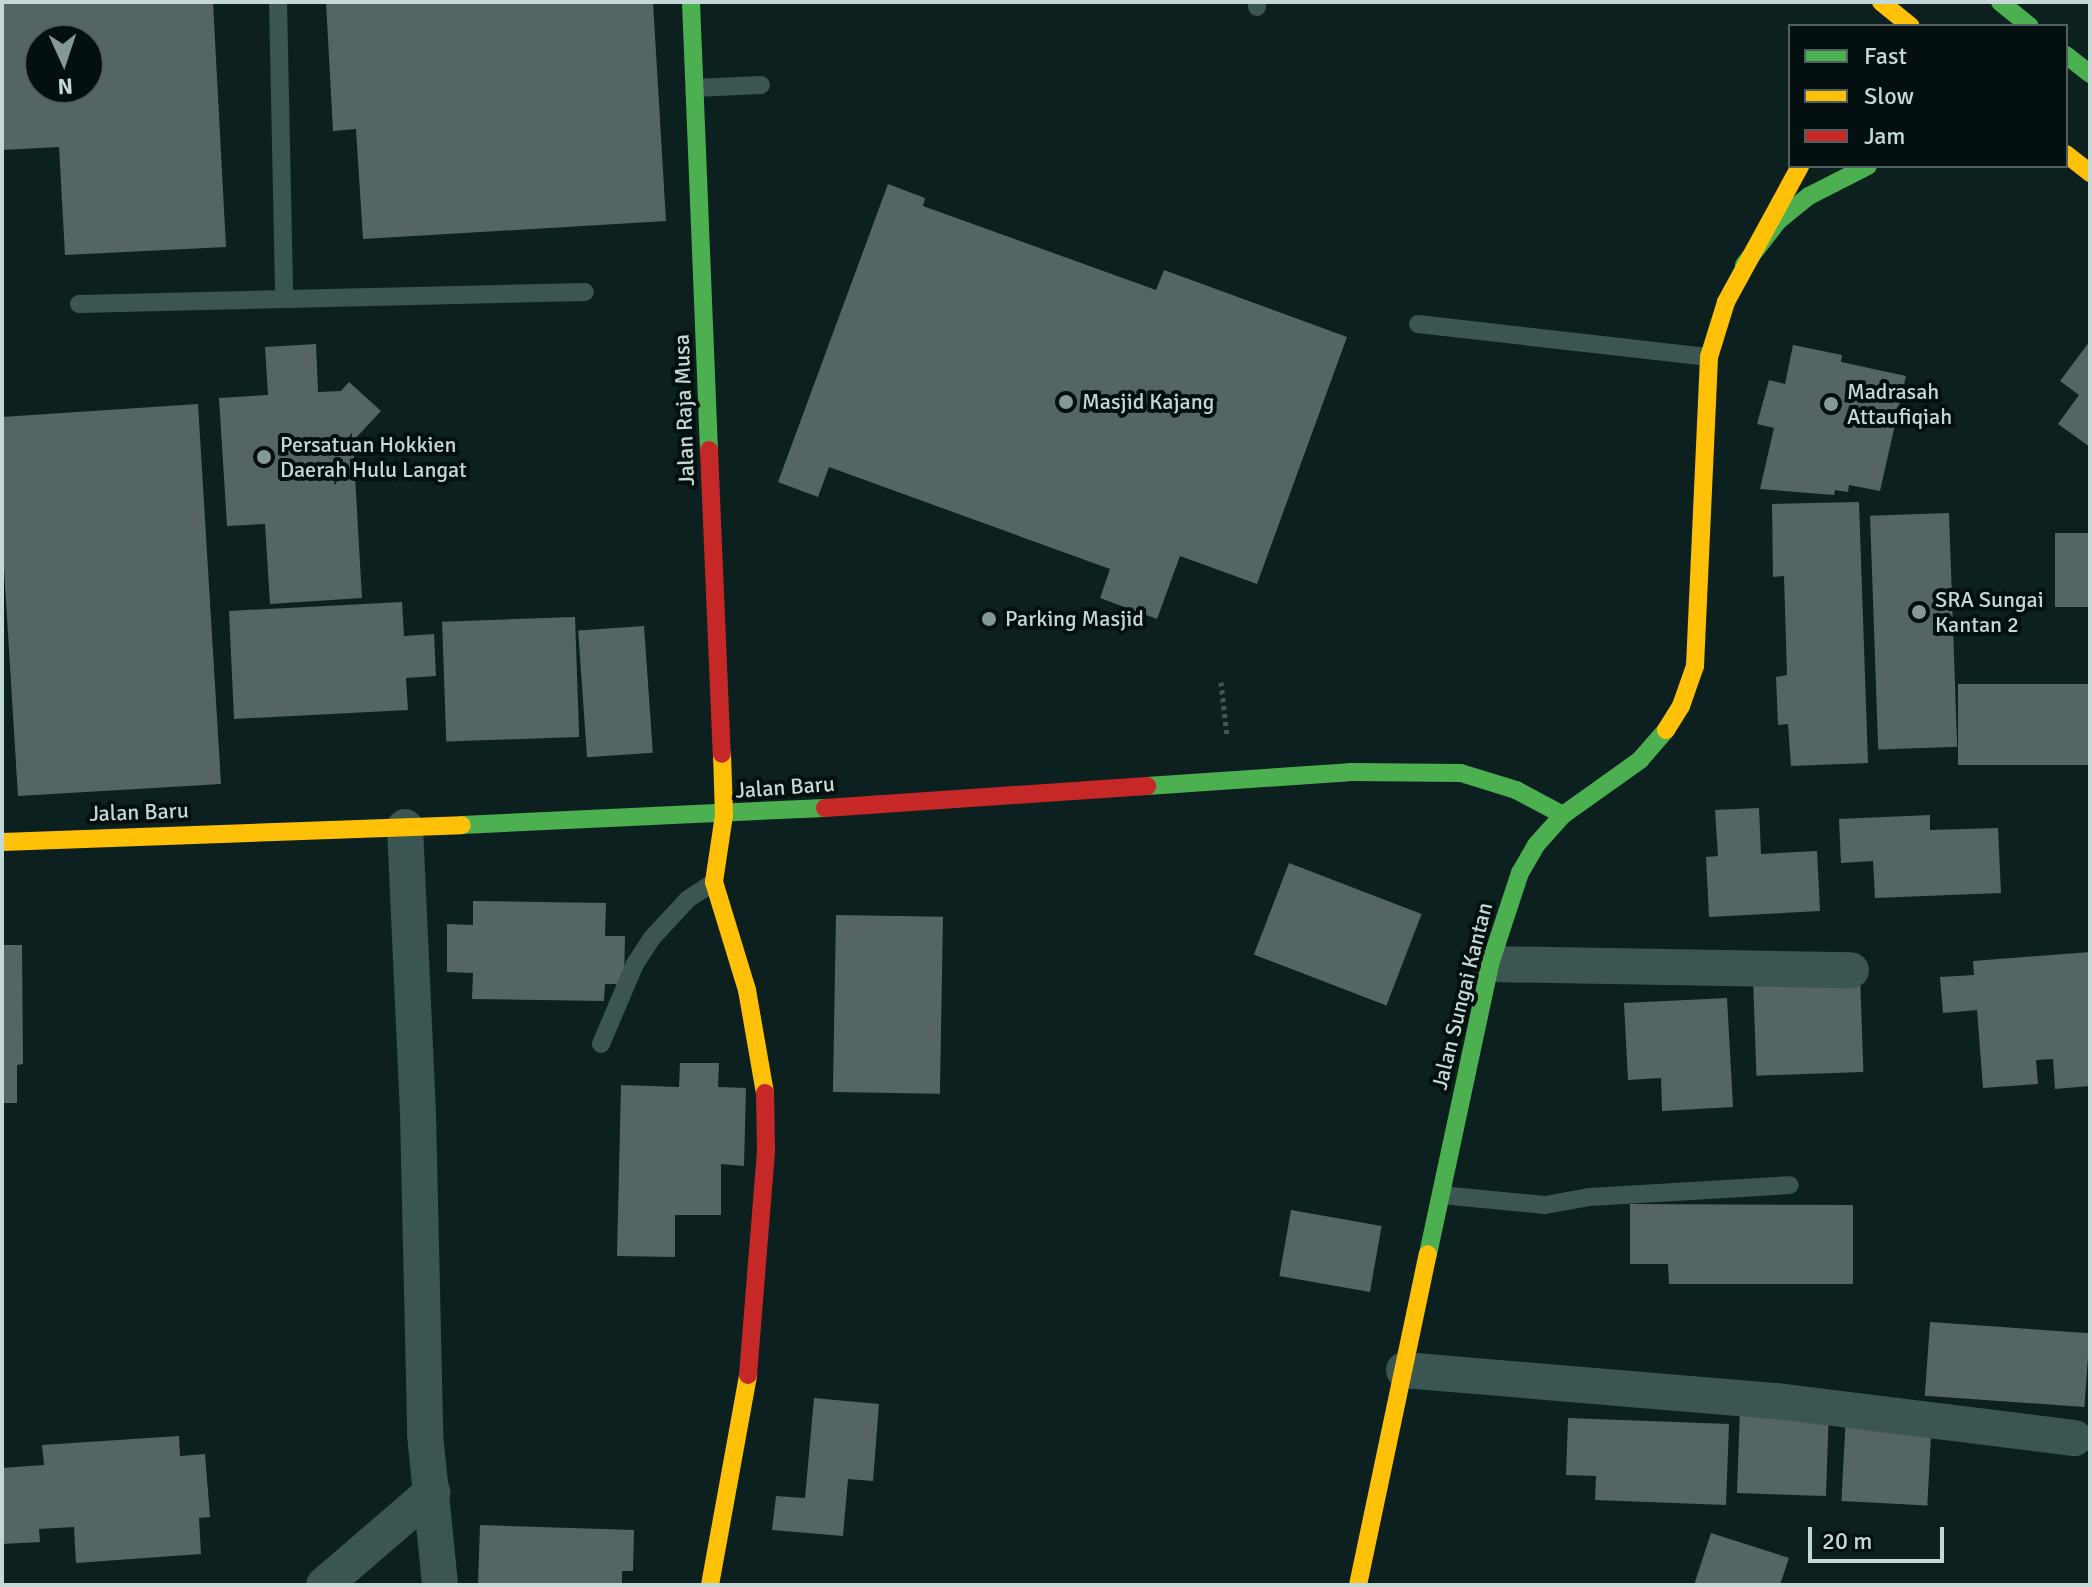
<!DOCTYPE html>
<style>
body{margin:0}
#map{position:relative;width:2092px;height:1587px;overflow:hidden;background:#0c211f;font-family:Signika,sans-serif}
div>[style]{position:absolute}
.building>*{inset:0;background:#546563;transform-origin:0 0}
.path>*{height:5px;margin-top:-2.5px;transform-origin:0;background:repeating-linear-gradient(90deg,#435856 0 4px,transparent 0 8px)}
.lane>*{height:18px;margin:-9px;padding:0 9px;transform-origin:9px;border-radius:9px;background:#3b5552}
.street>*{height:36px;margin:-18px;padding:0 18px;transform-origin:18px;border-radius:18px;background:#3b5552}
.fast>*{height:18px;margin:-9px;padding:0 9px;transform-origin:9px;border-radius:9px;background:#4caf50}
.slow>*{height:18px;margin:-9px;padding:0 9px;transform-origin:9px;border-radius:9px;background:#ffc107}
.jam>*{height:18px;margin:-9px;padding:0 9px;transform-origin:9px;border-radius:9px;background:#c62828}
.dots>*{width:22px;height:22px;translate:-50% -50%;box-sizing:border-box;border:4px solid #03100f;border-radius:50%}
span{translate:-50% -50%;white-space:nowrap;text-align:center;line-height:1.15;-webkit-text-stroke:8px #03100f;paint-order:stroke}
.poi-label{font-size:22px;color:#c4d8d5}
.left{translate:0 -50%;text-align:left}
.street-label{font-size:22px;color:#c4d8d5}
.frame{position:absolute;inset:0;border:4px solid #c4d8d5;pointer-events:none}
.legend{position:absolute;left:1788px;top:24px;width:280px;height:144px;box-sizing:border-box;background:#03100f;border:2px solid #50605e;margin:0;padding:10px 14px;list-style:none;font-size:24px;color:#c4d8d5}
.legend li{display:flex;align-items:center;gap:16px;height:40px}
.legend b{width:40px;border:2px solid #50605e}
.north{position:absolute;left:24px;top:24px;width:80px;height:80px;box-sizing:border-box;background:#03100f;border:2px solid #50605e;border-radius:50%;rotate:177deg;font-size:22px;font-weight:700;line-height:32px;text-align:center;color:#c4d8d5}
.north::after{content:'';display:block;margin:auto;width:28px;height:36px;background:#849895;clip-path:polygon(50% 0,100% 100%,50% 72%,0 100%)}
.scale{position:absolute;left:1808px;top:1527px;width:136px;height:36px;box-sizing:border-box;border:4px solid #c4d8d5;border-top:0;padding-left:10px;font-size:24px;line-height:28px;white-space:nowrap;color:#c4d8d5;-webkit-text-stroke:6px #03100f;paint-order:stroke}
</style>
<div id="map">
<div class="building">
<div style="clip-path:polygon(evenodd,2px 2px,213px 2px,226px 247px,65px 255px,59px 147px,2px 150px,2px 2px,40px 40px,88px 40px,88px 88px,40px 88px,40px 40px)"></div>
<div style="clip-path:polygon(326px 2px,653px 2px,666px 221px,363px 239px,356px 129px,333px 131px)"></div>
<div style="clip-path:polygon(888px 184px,925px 198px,923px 206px,1156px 290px,1164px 270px,1347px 337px,1257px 584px,1180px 556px,1157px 619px,1100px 598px,1110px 569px,829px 467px,818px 497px,778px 482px)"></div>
<div style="clip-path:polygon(2090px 341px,2090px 447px,2058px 424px,2079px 395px,2060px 381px)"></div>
<div style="clip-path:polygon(316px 344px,318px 392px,341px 391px,349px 382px,381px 411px,353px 441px,362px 598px,270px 604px,265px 524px,227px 526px,219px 398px,268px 395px,265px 347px)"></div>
<div style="clip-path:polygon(1793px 345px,1842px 355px,1841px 362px,1906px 376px,1880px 491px,1849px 485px,1848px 492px,1835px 490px,1834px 495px,1760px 489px,1774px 428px,1757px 424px,1769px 380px,1785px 384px)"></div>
<div style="clip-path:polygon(198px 404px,221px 784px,18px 796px,2px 536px,2px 417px)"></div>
<div style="clip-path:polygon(1859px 502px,1868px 763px,1791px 766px,1788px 724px,1778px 725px,1776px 677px,1787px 675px,1784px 576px,1773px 577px,1772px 504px)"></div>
<div style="left:1949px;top:513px;width:234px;height:79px;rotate:88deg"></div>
<div style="left:2090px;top:533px;width:74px;height:35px;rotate:90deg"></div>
<div style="clip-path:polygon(402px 602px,404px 636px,434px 634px,436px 676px,406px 678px,408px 710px,234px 719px,229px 611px)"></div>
<div style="left:575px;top:617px;width:120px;height:133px;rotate:88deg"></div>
<div style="left:644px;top:626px;width:127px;height:66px;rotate:86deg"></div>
<div style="left:2090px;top:684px;width:81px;height:132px;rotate:90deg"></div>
<div style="clip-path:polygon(1759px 808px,1761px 854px,1817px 851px,1820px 911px,1709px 917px,1706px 857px,1718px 856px,1715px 810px)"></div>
<div style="clip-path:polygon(1930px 815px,1930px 830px,1998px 828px,2001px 893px,1875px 898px,1873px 861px,1841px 863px,1839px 819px)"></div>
<div style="left:1289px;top:863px;width:142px;height:98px;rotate:21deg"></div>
<div style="clip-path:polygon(473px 901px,606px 903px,605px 936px,625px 936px,624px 984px,605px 984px,604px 1001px,472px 999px,473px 973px,447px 972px,447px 924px,473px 925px)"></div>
<div style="left:836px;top:915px;width:107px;height:177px;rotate:1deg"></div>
<div style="clip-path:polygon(2px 945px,22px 945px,23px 1064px,17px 1065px,17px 1103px,2px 1103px)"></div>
<div style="clip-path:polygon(2090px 952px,2090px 1086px,2055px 1089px,2053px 1059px,2036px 1060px,2038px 1084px,1983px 1088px,1977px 1010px,1943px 1013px,1940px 977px,1974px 975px,1973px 961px)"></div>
<div style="left:1860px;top:975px;width:97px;height:107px;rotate:88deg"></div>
<div style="clip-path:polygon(1727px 998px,1733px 1107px,1662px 1111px,1661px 1078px,1628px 1080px,1624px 1003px)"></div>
<div style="clip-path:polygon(680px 1063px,719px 1063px,718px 1087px,746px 1088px,744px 1166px,721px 1164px,721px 1215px,675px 1215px,675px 1257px,617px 1256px,621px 1085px,679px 1087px)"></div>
<div style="clip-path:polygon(1630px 1204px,1853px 1205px,1853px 1284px,1669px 1284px,1668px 1264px,1630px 1264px)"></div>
<div style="left:1291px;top:1210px;width:92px;height:67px;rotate:10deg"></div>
<div style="left:1930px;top:1322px;width:160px;height:74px;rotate:4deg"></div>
<div style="clip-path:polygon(814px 1398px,879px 1404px,873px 1481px,848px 1479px,843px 1536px,772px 1530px,776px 1496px,805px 1498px)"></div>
<div style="left:1740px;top:1407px;width:89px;height:86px;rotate:2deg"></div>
<div style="left:1846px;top:1414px;width:86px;height:87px;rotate:3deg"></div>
<div style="clip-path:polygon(1568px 1418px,1729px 1424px,1726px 1505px,1595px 1500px,1596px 1476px,1566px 1475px)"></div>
<div style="clip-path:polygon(179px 1436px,180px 1456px,205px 1454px,210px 1517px,199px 1518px,201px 1554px,76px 1563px,74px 1527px,39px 1529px,40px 1542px,2px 1544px,2px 1468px,44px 1465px,42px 1445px)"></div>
<div style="clip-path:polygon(480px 1525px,634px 1530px,633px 1571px,622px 1571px,622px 1585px,478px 1585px)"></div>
<div style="clip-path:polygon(1711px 1533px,1789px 1558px,1780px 1585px,1694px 1585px)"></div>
</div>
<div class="path">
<div style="left:1221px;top:682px;width:54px;rotate:83.7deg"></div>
</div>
<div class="lane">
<div style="left:278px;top:2px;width:297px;rotate:88.8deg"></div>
<div style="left:1257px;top:2px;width:5px;rotate:90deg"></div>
<div style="left:695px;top:88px;width:66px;rotate:-2.6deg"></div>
<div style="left:79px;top:304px;width:506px;rotate:-1.36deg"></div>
<div style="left:1418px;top:324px;width:293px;rotate:6.5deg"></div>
<div style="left:601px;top:1044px;width:87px;rotate:-67deg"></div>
<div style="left:635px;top:964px;width:30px;rotate:-57deg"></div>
<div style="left:651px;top:939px;width:54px;rotate:-47.2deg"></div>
<div style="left:688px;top:899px;width:31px;rotate:-33deg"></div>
<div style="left:1441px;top:1195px;width:104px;rotate:5.5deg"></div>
<div style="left:1545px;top:1205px;width:46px;rotate:-10.1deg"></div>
<div style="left:1590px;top:1197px;width:200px;rotate:-3.4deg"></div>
</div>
<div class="street">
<div style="left:405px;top:827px;width:287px;rotate:87.4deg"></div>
<div style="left:418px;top:1114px;width:320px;rotate:88.7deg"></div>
<div style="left:425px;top:1434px;width:152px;rotate:84.3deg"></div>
<div style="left:1490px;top:964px;width:361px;rotate:1deg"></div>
<div style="left:1404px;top:1370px;width:374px;rotate:4.8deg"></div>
<div style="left:1777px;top:1401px;width:300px;rotate:7.1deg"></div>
<div style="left:324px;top:1585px;width:143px;rotate:-40.7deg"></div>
</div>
<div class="fast">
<div style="left:691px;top:2px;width:448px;rotate:87.7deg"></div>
<div style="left:2000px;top:2px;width:38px;rotate:39deg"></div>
<div style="left:2066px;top:55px;width:31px;rotate:38deg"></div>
<div style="left:1744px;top:265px;width:56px;rotate:-52.3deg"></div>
<div style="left:1778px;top:221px;width:40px;rotate:-39deg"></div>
<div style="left:1809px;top:196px;width:66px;rotate:-27deg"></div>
<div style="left:1147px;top:786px;width:203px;rotate:-3.9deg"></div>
<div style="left:1350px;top:772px;width:111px;rotate:0.5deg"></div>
<div style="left:1461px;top:773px;width:58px;rotate:17.2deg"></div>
<div style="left:1516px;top:790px;width:53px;rotate:28deg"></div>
<div style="left:462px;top:825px;width:363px;rotate:-2.7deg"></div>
<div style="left:1428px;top:1254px;width:297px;rotate:-77.9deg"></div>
<div style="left:1490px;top:964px;width:96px;rotate:-71.8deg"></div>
<div style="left:1520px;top:873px;width:32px;rotate:-60deg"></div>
<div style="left:1536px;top:845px;width:40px;rotate:-48deg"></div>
<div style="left:1563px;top:815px;width:95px;rotate:-35.5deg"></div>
<div style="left:1640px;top:760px;width:40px;rotate:-49deg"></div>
</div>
<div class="slow">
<div style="left:1881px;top:2px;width:38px;rotate:39deg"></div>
<div style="left:2066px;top:154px;width:31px;rotate:38deg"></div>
<div style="left:1666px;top:730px;width:28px;rotate:-58deg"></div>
<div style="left:1681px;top:706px;width:42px;rotate:-70.7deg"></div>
<div style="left:1695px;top:666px;width:309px;rotate:-87.4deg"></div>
<div style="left:1709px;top:357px;width:58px;rotate:-72.8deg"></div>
<div style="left:1726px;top:302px;width:155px;rotate:-61.4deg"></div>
<div style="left:722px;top:754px;width:61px;rotate:88.1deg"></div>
<div style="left:724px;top:815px;width:68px;rotate:98.5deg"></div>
<div style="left:714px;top:882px;width:113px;rotate:73deg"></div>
<div style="left:747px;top:990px;width:105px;rotate:80.1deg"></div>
<div style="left:2px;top:842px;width:460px;rotate:-2.1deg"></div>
<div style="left:710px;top:1585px;width:213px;rotate:-79.7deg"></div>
<div style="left:1358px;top:1585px;width:338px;rotate:-78.1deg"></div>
</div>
<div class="jam">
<div style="left:709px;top:450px;width:304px;rotate:87.6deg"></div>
<div style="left:825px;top:808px;width:323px;rotate:-3.9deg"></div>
<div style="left:748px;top:1375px;width:227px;rotate:-85.4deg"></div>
<div style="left:766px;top:1149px;width:56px;rotate:-91deg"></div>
</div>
<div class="dots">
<div style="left:1066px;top:402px;background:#849895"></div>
<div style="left:1831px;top:404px;background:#849895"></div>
<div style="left:264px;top:457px;background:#849895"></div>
<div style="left:1919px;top:612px;background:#849895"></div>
<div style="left:989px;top:619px;background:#849895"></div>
</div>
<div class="poi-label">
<span class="left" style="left:1847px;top:404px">Madrasah<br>Attaufiqiah</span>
<span class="left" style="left:1082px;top:402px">Masjid Kajang</span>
<span class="left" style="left:280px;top:457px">Persatuan Hokkien<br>Daerah Hulu Langat</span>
<span class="left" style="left:1935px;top:612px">SRA Sungai<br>Kantan 2</span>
<span class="left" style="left:1005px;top:619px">Parking Masjid</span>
</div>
<div class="street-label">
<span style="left:684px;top:410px;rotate:-92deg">Jalan Raja Musa</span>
<span style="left:785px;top:787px;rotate:-4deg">Jalan Baru</span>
<span style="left:139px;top:812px;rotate:-2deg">Jalan Baru</span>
<span style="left:1462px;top:996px;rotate:-76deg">Jalan Sungai Kantan</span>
</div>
<div class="frame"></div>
<ul class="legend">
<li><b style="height:10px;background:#4caf50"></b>Fast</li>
<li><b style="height:10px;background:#ffc107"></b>Slow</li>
<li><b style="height:10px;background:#c62828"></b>Jam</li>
</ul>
<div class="north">N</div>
<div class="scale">20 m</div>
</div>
